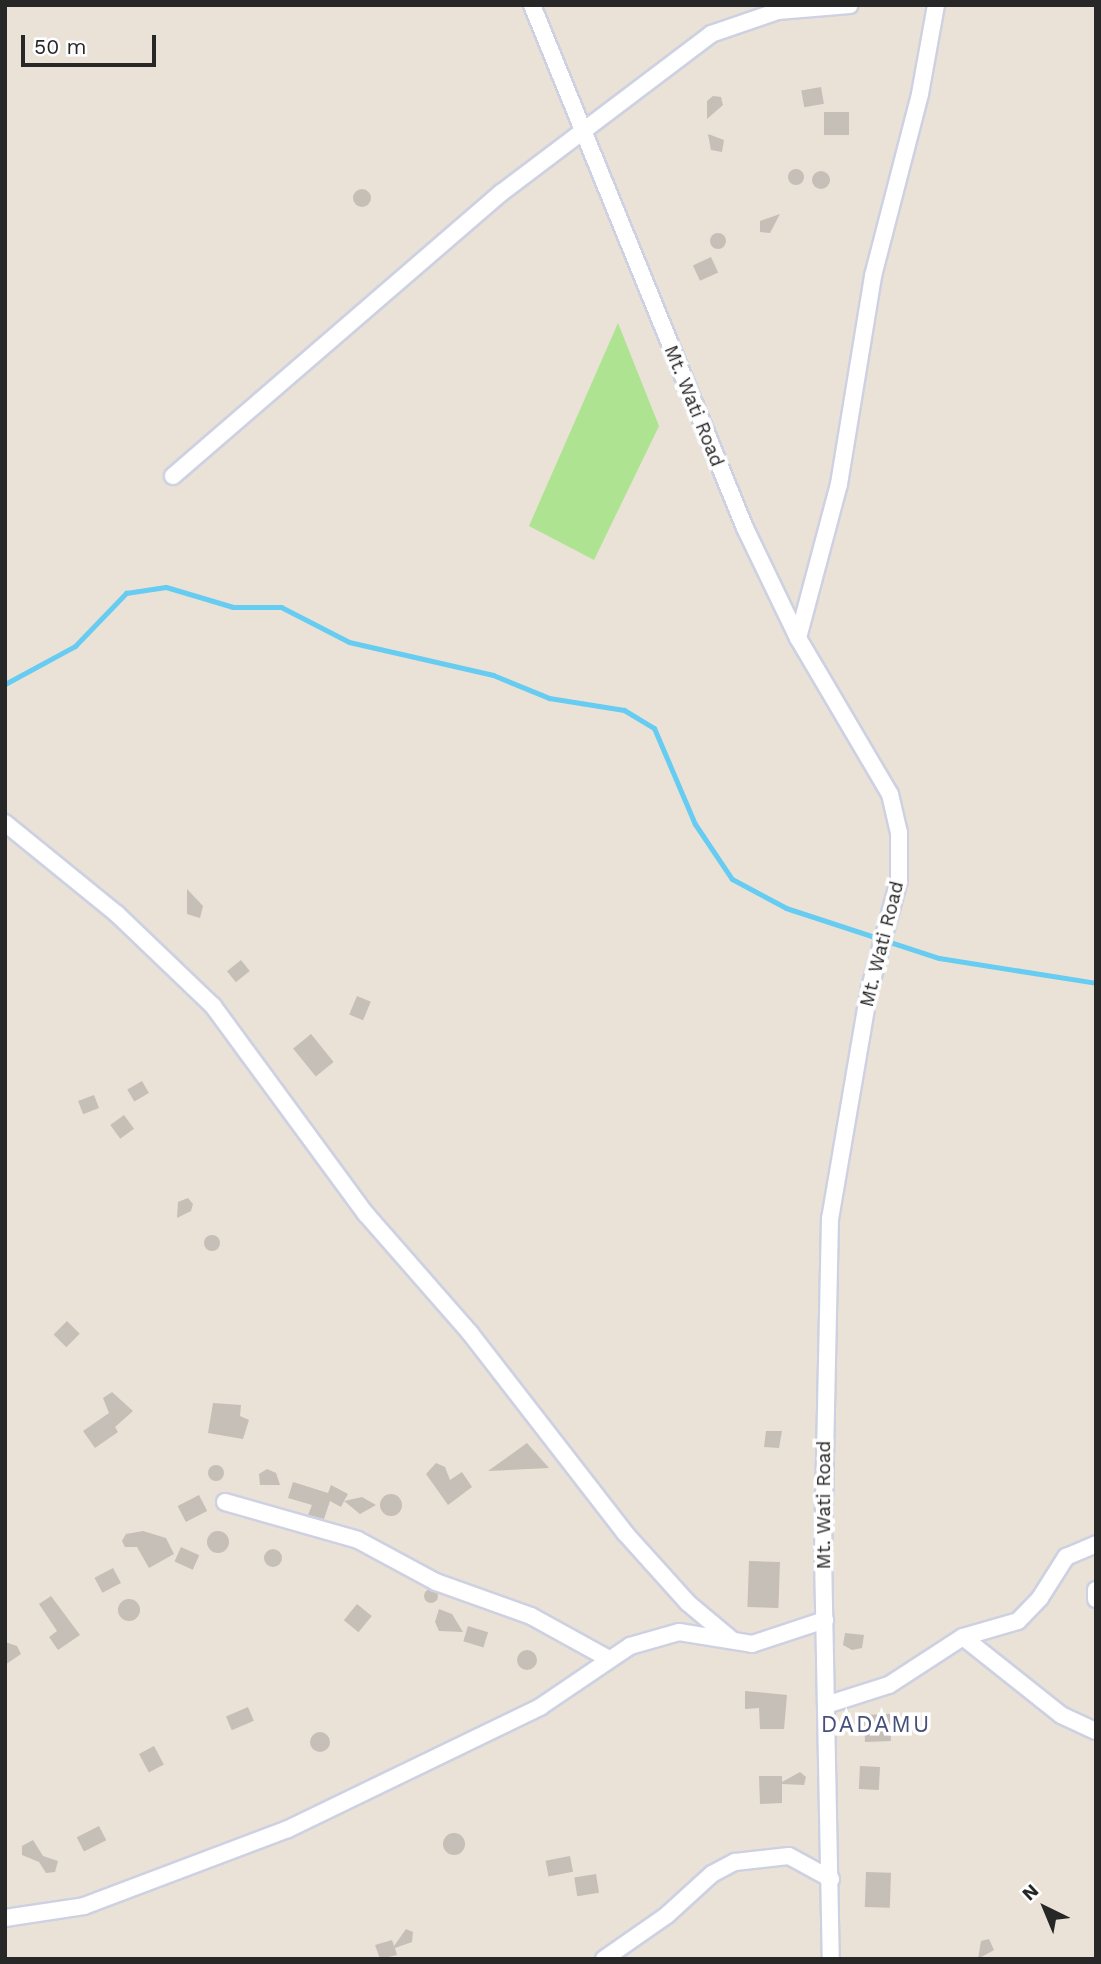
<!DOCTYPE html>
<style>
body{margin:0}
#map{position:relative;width:1101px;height:1964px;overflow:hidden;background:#eae2d7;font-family:"Work Sans",sans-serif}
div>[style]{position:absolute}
.green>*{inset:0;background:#ade391}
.stream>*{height:5px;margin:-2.5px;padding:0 2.5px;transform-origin:2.5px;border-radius:2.5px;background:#66ccf1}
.building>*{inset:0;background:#c5bfb7;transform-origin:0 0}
.round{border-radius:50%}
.roads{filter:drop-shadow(2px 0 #cdd1e1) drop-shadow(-2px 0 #cdd1e1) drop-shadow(0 2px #cdd1e1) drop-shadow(0 -2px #cdd1e1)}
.street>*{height:16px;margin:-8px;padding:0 8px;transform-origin:8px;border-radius:8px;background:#fff}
span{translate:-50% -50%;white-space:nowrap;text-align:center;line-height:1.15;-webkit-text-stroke:7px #fff;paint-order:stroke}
.street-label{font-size:19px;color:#272727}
.quarter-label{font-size:23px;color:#475078;letter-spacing:2px}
.frame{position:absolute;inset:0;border:7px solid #272727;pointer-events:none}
.north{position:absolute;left:1010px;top:1873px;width:70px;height:70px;-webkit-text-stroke:5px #fff;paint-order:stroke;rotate:317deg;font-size:19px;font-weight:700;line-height:28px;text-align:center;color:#272727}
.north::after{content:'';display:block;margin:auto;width:24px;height:32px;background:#272727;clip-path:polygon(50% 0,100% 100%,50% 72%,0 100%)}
.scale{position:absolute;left:21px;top:35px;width:135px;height:32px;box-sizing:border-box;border:4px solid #272727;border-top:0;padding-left:9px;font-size:21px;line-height:24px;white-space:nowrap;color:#272727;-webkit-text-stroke:5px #fff;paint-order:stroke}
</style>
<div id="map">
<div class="green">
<div style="clip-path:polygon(618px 323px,659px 426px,594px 560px,529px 526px)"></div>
</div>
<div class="stream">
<div style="left:5px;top:684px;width:80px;rotate:-28.5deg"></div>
<div style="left:75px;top:646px;width:74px;rotate:-46.1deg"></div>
<div style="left:126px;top:593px;width:40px;rotate:-8.5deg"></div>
<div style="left:166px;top:587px;width:70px;rotate:16.6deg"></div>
<div style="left:233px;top:607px;width:48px"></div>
<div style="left:281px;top:607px;width:76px;rotate:27.2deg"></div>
<div style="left:349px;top:642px;width:148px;rotate:12.9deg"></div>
<div style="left:493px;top:675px;width:61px;rotate:22.3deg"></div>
<div style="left:549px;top:698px;width:76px;rotate:9.1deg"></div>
<div style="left:624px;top:710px;width:35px;rotate:31deg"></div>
<div style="left:654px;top:728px;width:104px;rotate:66.9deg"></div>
<div style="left:695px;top:824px;width:66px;rotate:56.1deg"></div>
<div style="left:732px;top:879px;width:61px;rotate:28.2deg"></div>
<div style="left:786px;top:908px;width:161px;rotate:18.1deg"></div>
<div style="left:939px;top:958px;width:159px;rotate:9deg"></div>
</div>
<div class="building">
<div style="left:821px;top:87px;width:17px;height:20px;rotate:80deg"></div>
<div style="clip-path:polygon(713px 96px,721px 97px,723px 105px,707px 119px,707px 101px)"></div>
<div style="left:849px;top:112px;width:23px;height:25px;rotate:90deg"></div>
<div style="clip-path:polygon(708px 134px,724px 140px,722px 152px,711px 150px)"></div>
<div class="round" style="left:788px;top:169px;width:16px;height:16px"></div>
<div class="round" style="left:812px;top:171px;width:18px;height:18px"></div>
<div class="round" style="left:353px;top:189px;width:18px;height:18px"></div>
<div style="clip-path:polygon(780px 214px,770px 233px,760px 232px,760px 221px)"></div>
<div class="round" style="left:710px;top:233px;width:16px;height:16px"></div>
<div style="left:711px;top:257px;width:17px;height:20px;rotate:65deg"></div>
<div style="clip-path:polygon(187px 889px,203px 906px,200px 918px,187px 914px)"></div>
<div style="left:241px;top:960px;width:14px;height:18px;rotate:51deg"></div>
<div style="left:357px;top:996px;width:15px;height:20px;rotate:23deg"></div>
<div style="left:311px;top:1034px;width:36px;height:23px;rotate:51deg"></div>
<div style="left:142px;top:1081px;width:14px;height:17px;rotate:60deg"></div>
<div style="left:94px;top:1095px;width:14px;height:17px;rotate:69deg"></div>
<div style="left:124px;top:1115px;width:17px;height:17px;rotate:54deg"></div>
<div style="clip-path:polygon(188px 1198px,193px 1204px,191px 1211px,177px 1218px,178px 1202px)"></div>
<div class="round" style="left:204px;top:1235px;width:16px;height:16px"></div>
<div style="left:67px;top:1321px;width:18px;height:19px;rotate:45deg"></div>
<div style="clip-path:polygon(112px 1392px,133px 1411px,115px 1427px,118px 1432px,95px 1448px,83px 1431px,109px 1413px,103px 1398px)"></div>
<div style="clip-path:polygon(213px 1403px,241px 1405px,240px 1416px,249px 1420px,243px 1439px,208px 1433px)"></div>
<div style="clip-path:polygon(766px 1431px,782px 1431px,779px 1448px,764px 1447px)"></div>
<div style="clip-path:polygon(527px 1443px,549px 1468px,488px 1471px)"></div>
<div style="clip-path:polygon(436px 1463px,445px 1467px,450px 1480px,462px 1472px,472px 1487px,448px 1505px,426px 1474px)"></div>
<div class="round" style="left:208px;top:1465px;width:16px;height:16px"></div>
<div style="clip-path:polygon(267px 1469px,276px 1473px,280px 1485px,260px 1485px,259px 1474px)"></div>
<div style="clip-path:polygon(293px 1482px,328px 1493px,331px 1485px,348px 1494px,344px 1501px,362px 1497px,376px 1505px,360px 1514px,344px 1501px,341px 1507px,330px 1501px,324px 1519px,308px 1515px,312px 1505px,288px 1498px)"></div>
<div class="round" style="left:380px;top:1494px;width:22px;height:22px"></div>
<div style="left:199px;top:1495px;width:18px;height:24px;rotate:63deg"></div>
<div style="clip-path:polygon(143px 1531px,166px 1538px,174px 1554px,149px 1568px,137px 1547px,125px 1547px,122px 1541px,126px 1534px)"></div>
<div class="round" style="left:207px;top:1531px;width:22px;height:22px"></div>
<div style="left:181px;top:1547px;width:20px;height:16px;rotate:24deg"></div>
<div class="round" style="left:264px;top:1549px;width:18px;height:18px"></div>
<div style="left:749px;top:1561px;width:31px;height:46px;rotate:2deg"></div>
<div style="left:113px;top:1568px;width:17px;height:21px;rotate:62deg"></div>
<div class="round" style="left:424px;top:1589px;width:14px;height:14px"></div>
<div style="clip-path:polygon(51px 1596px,80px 1635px,58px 1650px,49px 1637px,57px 1631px,39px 1604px)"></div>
<div class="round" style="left:118px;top:1599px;width:22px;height:22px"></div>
<div style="left:357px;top:1604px;width:19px;height:21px;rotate:39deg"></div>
<div style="clip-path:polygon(439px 1609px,452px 1614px,463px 1632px,439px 1631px,435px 1622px)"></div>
<div style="left:468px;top:1626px;width:21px;height:16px;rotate:17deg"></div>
<div style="clip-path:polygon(845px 1633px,864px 1635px,862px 1648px,852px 1650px,843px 1645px)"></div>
<div style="clip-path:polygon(5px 1642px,17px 1646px,21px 1654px,5px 1665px)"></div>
<div class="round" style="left:517px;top:1650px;width:20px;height:20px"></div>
<div style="clip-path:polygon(745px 1691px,787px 1695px,784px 1729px,760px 1729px,759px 1708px,745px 1709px)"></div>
<div style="left:248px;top:1707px;width:15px;height:24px;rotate:67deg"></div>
<div style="left:890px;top:1714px;width:27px;height:26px;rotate:88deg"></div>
<div class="round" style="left:310px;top:1732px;width:20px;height:20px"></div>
<div style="left:154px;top:1746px;width:21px;height:17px;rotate:62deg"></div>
<div style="left:860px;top:1766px;width:20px;height:23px;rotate:3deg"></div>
<div style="clip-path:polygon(800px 1772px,806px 1777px,804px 1785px,782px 1784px,782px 1803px,760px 1804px,759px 1776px,782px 1776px,782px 1782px)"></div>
<div style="left:99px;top:1826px;width:16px;height:25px;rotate:63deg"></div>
<div class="round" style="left:443px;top:1833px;width:22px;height:22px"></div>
<div style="clip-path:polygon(33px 1840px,43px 1856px,58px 1861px,55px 1872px,46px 1873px,39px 1862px,22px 1855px,22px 1846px)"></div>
<div style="left:570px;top:1856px;width:16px;height:25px;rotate:79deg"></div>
<div style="left:866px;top:1872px;width:25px;height:35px;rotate:2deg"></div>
<div style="left:596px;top:1874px;width:19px;height:22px;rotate:81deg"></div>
<div style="clip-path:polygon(406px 1929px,413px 1932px,412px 1942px,395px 1948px,397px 1955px,380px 1959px,375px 1945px,392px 1940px,394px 1946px)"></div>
<div style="clip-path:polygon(989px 1939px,994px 1950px,978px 1959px,981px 1941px)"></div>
</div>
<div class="roads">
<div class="street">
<div style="left:532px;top:5px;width:565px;rotate:67.84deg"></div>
<div style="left:745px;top:528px;width:122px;rotate:64.3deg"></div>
<div style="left:798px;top:638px;width:181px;rotate:59.5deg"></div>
<div style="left:890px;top:794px;width:39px;rotate:77deg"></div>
<div style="left:899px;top:832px;width:48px;rotate:90deg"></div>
<div style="left:899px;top:880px;width:115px;rotate:105.1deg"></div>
<div style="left:869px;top:991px;width:230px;rotate:99.7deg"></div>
<div style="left:830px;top:1218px;width:336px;rotate:91.2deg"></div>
<div style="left:823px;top:1554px;width:405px;rotate:88.9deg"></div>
<div style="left:173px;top:476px;width:433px;rotate:-40.8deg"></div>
<div style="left:501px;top:193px;width:263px;rotate:-37.1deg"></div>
<div style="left:711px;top:34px;width:71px;rotate:-18.9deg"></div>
<div style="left:778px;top:11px;width:72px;rotate:-4.8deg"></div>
<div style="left:798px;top:638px;width:159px;rotate:-75.1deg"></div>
<div style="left:839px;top:484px;width:211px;rotate:-80.7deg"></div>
<div style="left:873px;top:276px;width:188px;rotate:-75.5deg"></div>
<div style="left:920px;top:94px;width:90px;rotate:-79.8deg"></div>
<div style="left:5px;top:823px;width:144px;rotate:39.1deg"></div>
<div style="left:117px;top:914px;width:133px;rotate:43.8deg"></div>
<div style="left:213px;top:1006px;width:258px;rotate:53.7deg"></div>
<div style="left:366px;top:1214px;width:158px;rotate:48.8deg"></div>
<div style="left:470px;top:1333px;width:253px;rotate:52.2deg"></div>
<div style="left:625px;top:1533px;width:94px;rotate:48deg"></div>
<div style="left:688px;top:1603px;width:57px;rotate:40.1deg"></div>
<div style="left:225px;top:1502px;width:138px;rotate:15.9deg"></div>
<div style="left:358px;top:1540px;width:89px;rotate:28.3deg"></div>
<div style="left:436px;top:1582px;width:101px;rotate:19.7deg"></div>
<div style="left:531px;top:1616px;width:87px;rotate:28.9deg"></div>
<div style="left:1096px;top:1590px;width:9px;rotate:90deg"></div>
<div style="left:963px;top:1637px;width:57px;rotate:-16.2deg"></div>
<div style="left:1018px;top:1621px;width:32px;rotate:-46deg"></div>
<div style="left:1040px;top:1598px;width:49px;rotate:-57.6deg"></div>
<div style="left:1066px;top:1557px;width:33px;rotate:-23deg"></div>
<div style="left:829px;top:1704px;width:63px;rotate:-17.6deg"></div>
<div style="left:889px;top:1685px;width:88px;rotate:-33deg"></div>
<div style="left:963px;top:1637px;width:125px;rotate:38.5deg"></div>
<div style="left:1061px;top:1715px;width:38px;rotate:25deg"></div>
<div style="left:5px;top:1918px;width:80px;rotate:-8.6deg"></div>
<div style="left:84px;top:1906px;width:218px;rotate:-20.7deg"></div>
<div style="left:288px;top:1829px;width:280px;rotate:-25.8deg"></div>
<div style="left:540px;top:1707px;width:109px;rotate:-34.1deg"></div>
<div style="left:630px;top:1646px;width:51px;rotate:-15.9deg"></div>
<div style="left:679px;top:1632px;width:74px;rotate:9.3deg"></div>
<div style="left:752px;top:1644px;width:77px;rotate:-18.2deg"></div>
<div style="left:604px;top:1959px;width:77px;rotate:-34.9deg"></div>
<div style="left:667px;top:1915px;width:61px;rotate:-42.3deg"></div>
<div style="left:712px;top:1874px;width:26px;rotate:-28deg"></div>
<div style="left:735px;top:1862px;width:54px;rotate:-6.3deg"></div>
<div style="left:789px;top:1856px;width:48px;rotate:28.7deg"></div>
</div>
</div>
<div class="street-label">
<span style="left:694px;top:406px;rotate:68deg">Mt. Wati Road</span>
<span style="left:882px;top:944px;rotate:-76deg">Mt. Wati Road</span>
<span style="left:824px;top:1505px;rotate:-90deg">Mt. Wati Road</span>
</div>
<div class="quarter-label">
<span style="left:876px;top:1725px">DADAMU</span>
</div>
<div class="frame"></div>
<div class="north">N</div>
<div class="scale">50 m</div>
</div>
